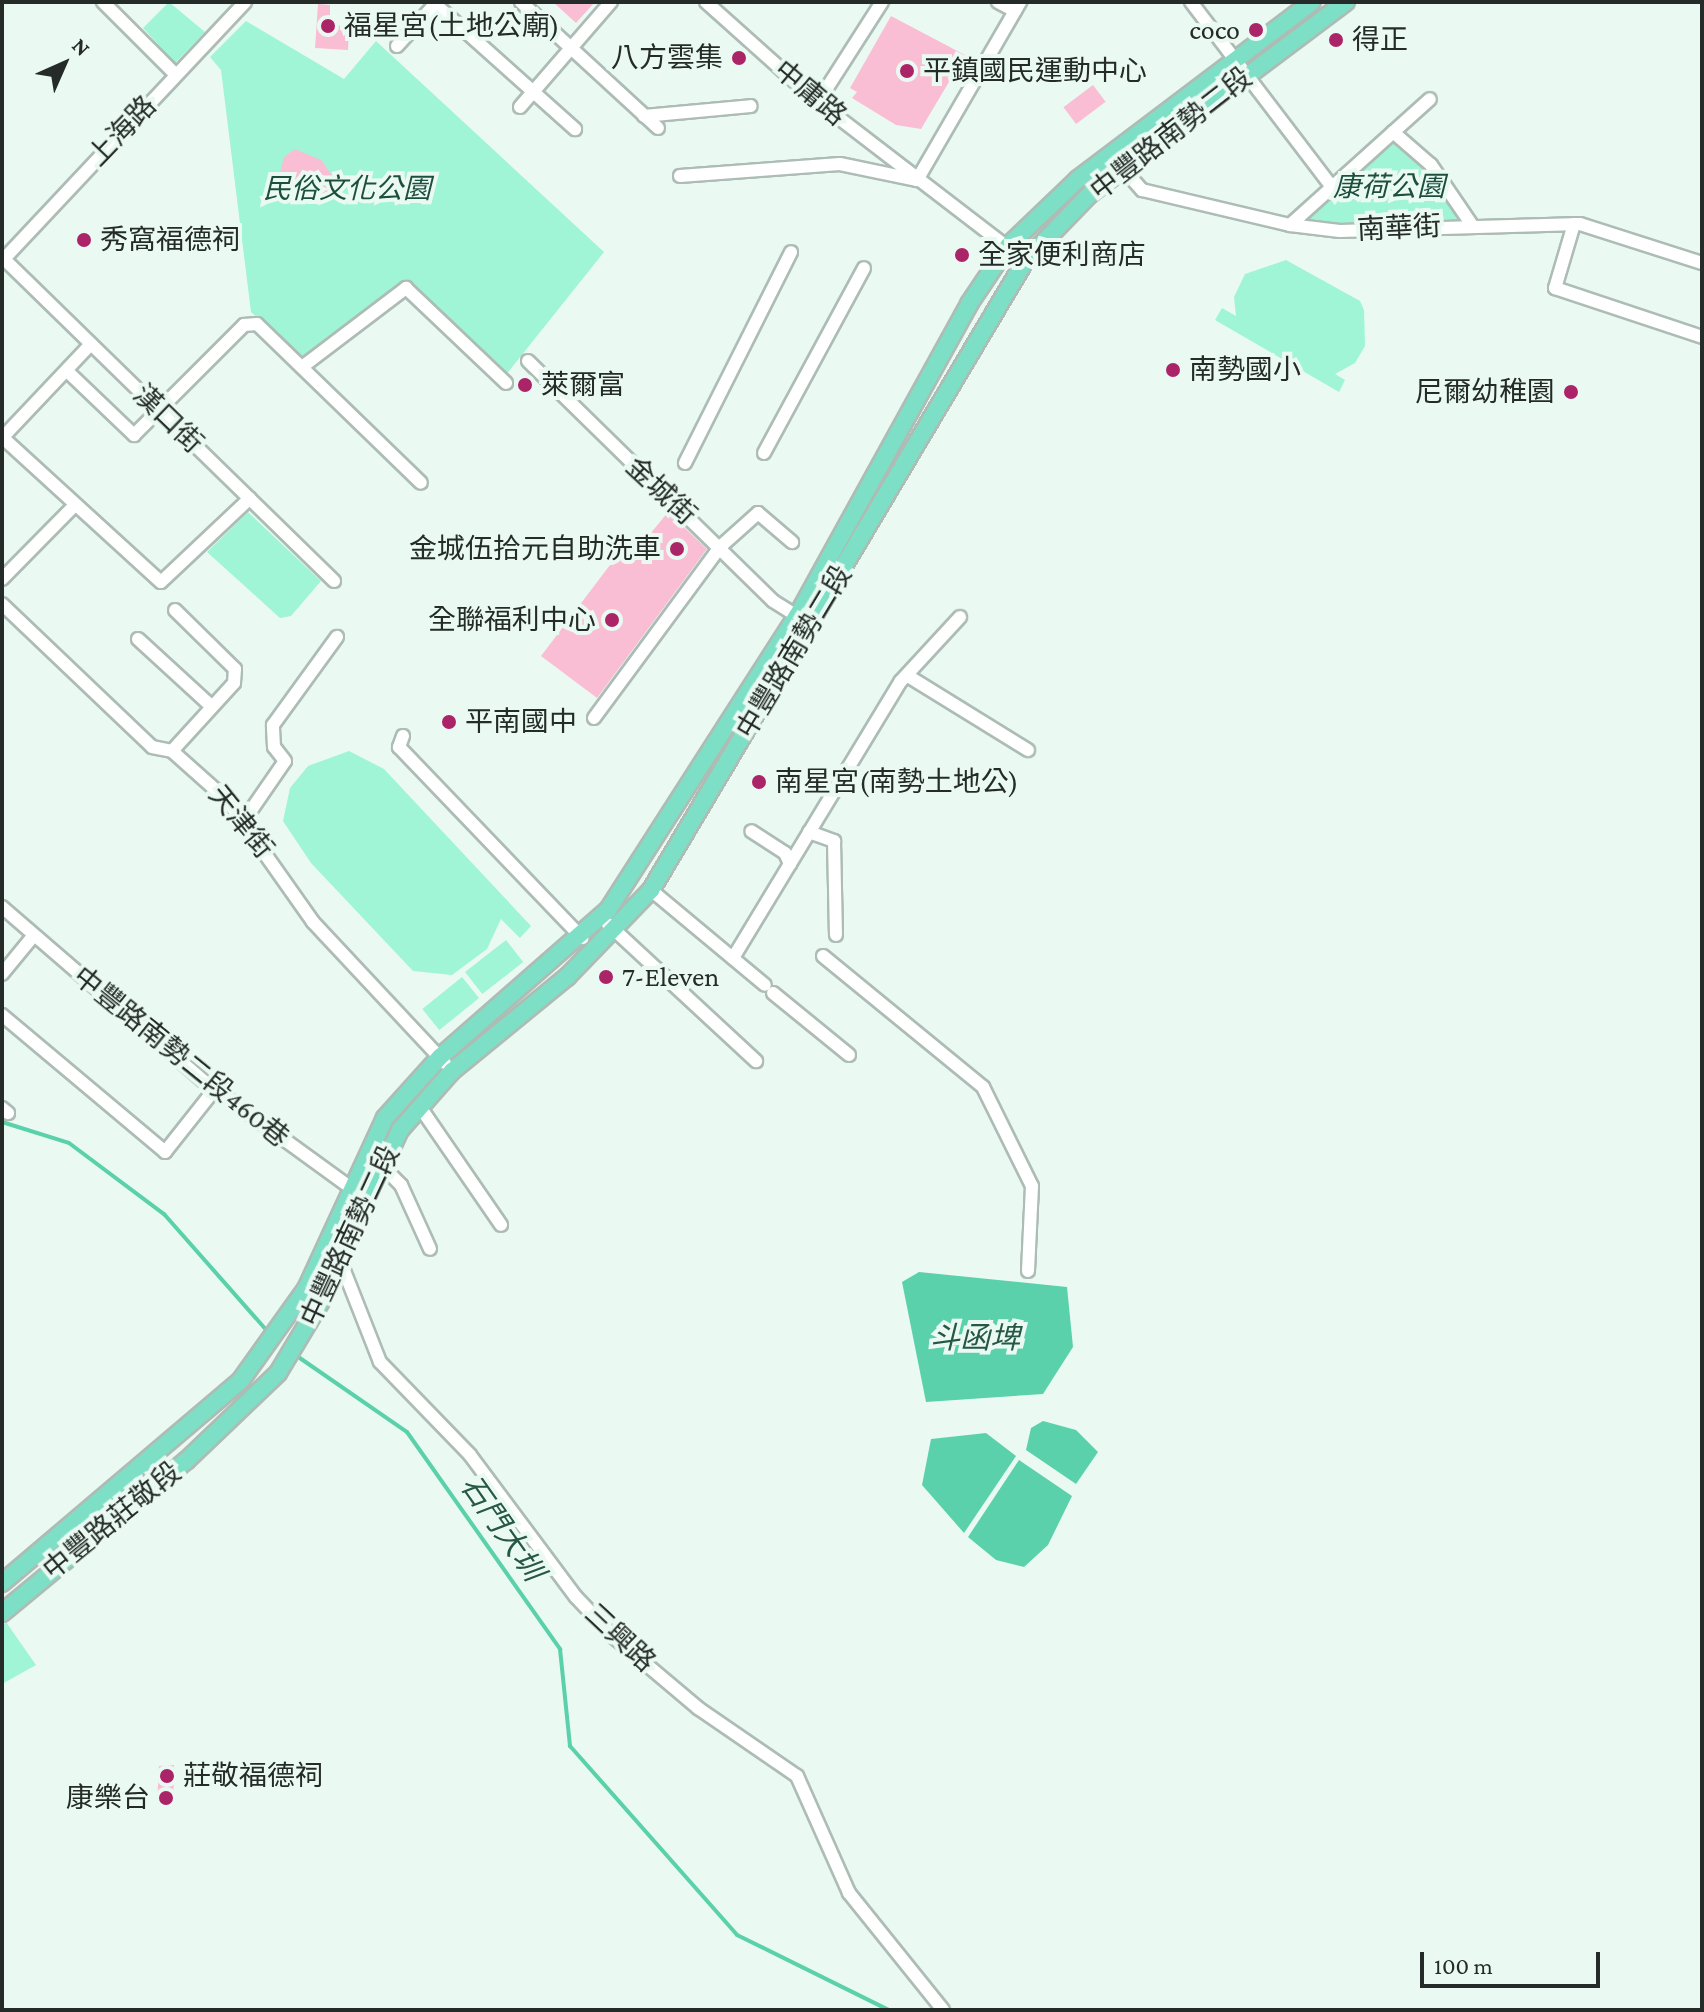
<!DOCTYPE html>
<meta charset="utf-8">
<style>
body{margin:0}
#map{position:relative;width:1704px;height:2012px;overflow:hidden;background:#eafaf3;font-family:"Crimson Pro","Noto Sans TC",serif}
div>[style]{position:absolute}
.green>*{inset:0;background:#9ff5d5;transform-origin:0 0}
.water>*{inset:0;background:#5ad1ab}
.stream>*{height:4px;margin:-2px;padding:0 2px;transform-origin:2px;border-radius:2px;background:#5ad1ab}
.building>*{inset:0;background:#fabed4;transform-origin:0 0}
.roads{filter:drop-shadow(2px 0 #adbcb5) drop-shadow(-2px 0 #adbcb5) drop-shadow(0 2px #adbcb5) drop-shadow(0 -2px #adbcb5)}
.minor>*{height:12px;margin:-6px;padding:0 6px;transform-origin:6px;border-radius:6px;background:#fff}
.major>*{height:16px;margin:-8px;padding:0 8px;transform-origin:8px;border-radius:8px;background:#7de0c6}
.dots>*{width:22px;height:22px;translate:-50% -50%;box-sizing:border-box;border:4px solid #eafaf3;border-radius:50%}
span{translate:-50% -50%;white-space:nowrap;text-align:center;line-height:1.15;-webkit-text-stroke:8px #eafaf3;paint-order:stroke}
.poi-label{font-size:28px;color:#252b28}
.left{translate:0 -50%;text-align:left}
.right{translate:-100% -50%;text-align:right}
.street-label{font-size:28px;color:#252b28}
.park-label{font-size:28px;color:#1d4f3f;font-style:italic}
.water-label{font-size:30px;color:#265747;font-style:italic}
.frame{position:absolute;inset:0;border:4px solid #252b28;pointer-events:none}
.north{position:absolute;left:24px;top:24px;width:80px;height:80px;-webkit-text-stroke:6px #eafaf3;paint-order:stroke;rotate:45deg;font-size:22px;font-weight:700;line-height:32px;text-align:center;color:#252b28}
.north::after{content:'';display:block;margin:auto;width:28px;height:36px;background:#252b28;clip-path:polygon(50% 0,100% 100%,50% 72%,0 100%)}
.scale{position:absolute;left:1420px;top:1952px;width:180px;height:36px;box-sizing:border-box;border:4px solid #252b28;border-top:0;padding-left:10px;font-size:24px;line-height:28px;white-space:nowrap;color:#252b28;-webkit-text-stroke:6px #eafaf3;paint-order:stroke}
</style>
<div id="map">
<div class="green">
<div style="clip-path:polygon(169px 2px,205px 32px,175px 63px,143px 28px)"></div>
<div style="clip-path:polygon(246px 21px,344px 79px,376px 41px,604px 252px,505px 376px,406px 281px,301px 359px,251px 312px,221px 70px,210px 57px)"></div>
<div style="clip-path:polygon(1393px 132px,1472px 225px,1290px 225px)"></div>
<div style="clip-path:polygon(1286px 260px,1360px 301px,1364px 310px,1365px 346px,1355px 363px,1335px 374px,1345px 380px,1339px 392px,1215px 320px,1222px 308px,1236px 316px,1234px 297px,1245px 274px)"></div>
<div style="clip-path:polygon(248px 512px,321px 581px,291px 616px,280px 618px,207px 552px)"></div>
<div style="clip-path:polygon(349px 751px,384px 769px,531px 926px,520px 938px,501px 919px,487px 949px,452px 975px,413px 971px,311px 863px,283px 821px,290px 788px,308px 766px)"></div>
<div style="left:506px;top:940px;width:28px;height:52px;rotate:52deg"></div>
<div style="left:462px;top:977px;width:27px;height:51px;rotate:51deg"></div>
<div style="clip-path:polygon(6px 1622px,36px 1665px,2px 1684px,2px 1626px)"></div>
</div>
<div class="water">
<div style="clip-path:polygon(919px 1272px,1067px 1287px,1073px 1347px,1043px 1394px,926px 1402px,902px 1282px)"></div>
<div style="clip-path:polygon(1043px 1421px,1076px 1430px,1098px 1452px,1076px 1484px,1026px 1450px,1031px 1428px)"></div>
<div style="clip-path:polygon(986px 1433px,1016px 1456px,964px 1533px,922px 1485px,931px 1439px)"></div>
<div style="clip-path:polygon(1019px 1460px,1072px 1496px,1048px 1545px,1024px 1567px,996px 1560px,968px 1537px)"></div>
</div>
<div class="stream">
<div style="left:2px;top:1122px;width:70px;rotate:17.4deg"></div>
<div style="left:69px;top:1143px;width:119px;rotate:36.8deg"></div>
<div style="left:164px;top:1214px;width:159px;rotate:48.6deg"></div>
<div style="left:294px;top:1354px;width:137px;rotate:34.6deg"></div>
<div style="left:407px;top:1432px;width:266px;rotate:54.8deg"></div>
<div style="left:560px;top:1649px;width:98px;rotate:84.1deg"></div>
<div style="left:570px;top:1746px;width:252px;rotate:48.5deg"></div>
<div style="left:737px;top:1935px;width:169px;rotate:26.3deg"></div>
</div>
<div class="building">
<div style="clip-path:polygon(553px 2px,595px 2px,576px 23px)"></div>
<div style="clip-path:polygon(318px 4px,330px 5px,330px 20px,349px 31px,348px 50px,315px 48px)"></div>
<div style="clip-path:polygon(891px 16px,965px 55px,921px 129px,896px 125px,852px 98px,857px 92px,850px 88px)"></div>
<div style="left:1093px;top:85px;width:21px;height:37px;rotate:53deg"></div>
<div style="clip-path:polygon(295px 149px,321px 160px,339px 185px,337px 197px,295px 191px,279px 176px,284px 157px)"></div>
<div style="clip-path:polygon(668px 512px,707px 549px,597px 698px,541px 656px,613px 561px,601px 551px,615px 533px,637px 550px)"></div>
<div style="clip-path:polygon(174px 1765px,173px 1807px,157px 1804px,159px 1766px)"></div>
</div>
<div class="roads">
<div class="minor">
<div style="left:103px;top:2px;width:103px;rotate:45deg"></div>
<div style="left:521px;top:2px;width:186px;rotate:42.6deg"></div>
<div style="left:706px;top:2px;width:150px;rotate:41.8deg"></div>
<div style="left:818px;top:102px;width:261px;rotate:37.5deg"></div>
<div style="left:998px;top:2px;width:19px;rotate:28deg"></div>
<div style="left:1191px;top:2px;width:233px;rotate:52.7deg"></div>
<div style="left:435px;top:4px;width:188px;rotate:41.8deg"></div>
<div style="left:397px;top:46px;width:59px;rotate:-47.7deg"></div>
<div style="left:818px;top:102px;width:119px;rotate:-57.4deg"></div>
<div style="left:520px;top:107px;width:139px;rotate:-49.1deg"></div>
<div style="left:644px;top:116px;width:107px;rotate:-5.3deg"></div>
<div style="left:1393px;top:132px;width:50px;rotate:41deg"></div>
<div style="left:1431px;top:165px;width:73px;rotate:55.7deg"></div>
<div style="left:1111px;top:155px;width:47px;rotate:48.5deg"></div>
<div style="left:1142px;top:190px;width:152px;rotate:13.3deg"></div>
<div style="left:1290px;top:225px;width:50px;rotate:6.8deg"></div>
<div style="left:1340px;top:231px;width:240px;rotate:-1.7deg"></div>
<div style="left:1580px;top:224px;width:128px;rotate:17.7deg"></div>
<div style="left:680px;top:176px;width:160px;rotate:-4.3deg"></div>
<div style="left:840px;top:164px;width:79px;rotate:11.7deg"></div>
<div style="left:917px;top:180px;width:206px;rotate:-59.9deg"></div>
<div style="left:1574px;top:224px;width:67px;rotate:106.5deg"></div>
<div style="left:1555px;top:288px;width:155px;rotate:18.4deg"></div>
<div style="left:1290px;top:225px;width:188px;rotate:-42deg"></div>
<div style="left:2px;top:257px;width:464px;rotate:44.3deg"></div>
<div style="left:2px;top:261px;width:355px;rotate:-46.8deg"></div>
<div style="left:528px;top:361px;width:343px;rotate:44.4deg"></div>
<div style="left:773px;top:601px;width:28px;rotate:32deg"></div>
<div style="left:302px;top:367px;width:131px;rotate:-37.2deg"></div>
<div style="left:406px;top:288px;width:138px;rotate:43.5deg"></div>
<div style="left:67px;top:371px;width:93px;rotate:43.7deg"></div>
<div style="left:134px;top:435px;width:156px;rotate:-45deg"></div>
<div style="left:244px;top:325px;width:13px;rotate:-4deg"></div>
<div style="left:257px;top:324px;width:228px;rotate:44.1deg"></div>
<div style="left:2px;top:437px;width:215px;rotate:42.4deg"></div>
<div style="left:161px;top:582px;width:122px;rotate:-43.3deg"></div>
<div style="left:3px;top:437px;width:128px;rotate:-46.6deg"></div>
<div style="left:764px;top:453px;width:210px;rotate:-61.6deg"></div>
<div style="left:685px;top:463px;width:236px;rotate:-63.3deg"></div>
<div style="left:2px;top:579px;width:103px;rotate:-45.4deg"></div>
<div style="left:2px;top:604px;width:207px;rotate:43.6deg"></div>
<div style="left:152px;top:747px;width:20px;rotate:11deg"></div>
<div style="left:172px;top:751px;width:74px;rotate:41.7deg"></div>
<div style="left:227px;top:800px;width:149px;rotate:54.8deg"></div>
<div style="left:313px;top:922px;width:193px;rotate:46.9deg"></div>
<div style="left:138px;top:639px;width:98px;rotate:42.5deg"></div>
<div style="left:908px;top:676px;width:141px;rotate:31.7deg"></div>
<div style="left:594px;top:718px;width:212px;rotate:-53.6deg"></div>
<div style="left:720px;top:547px;width:51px;rotate:-41.8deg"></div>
<div style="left:758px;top:513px;width:45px;rotate:40.5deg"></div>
<div style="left:403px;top:736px;width:12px;rotate:110deg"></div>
<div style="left:399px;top:747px;width:265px;rotate:46.2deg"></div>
<div style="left:172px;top:751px;width:92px;rotate:-47.6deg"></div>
<div style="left:234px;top:683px;width:14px;rotate:-86deg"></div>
<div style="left:235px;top:669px;width:84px;rotate:-135.5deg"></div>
<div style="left:245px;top:819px;width:70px;rotate:-55.4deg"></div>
<div style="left:285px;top:761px;width:18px;rotate:-128deg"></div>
<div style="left:274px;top:747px;width:22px;rotate:-93deg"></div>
<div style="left:273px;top:725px;width:109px;rotate:-54deg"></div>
<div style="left:809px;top:832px;width:27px;rotate:20deg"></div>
<div style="left:834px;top:841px;width:94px;rotate:88.8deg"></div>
<div style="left:790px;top:864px;width:214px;rotate:-58.8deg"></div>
<div style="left:901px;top:681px;width:87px;rotate:-47.3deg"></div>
<div style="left:651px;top:890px;width:148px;rotate:39.8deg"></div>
<div style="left:2px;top:907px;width:268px;rotate:40.8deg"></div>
<div style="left:205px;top:1082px;width:199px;rotate:36deg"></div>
<div style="left:608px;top:924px;width:202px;rotate:42.8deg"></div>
<div style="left:823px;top:956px;width:207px;rotate:39.3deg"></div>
<div style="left:983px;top:1087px;width:110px;rotate:63.7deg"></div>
<div style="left:1032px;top:1186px;width:85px;rotate:92.7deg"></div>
<div style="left:733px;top:958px;width:110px;rotate:-58.8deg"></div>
<div style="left:790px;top:864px;width:12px;rotate:-114deg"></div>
<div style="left:785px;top:853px;width:40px;rotate:-147.1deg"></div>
<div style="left:2px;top:974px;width:50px;rotate:-50.6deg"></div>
<div style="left:773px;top:993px;width:98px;rotate:39.2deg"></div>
<div style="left:2px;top:1015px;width:213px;rotate:40deg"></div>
<div style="left:165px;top:1152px;width:80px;rotate:-51.6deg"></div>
<div style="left:420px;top:1107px;width:143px;rotate:55.5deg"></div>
<div style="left:2px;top:1108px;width:8px;rotate:40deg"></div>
<div style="left:380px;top:1164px;width:30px;rotate:45deg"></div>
<div style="left:401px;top:1185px;width:70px;rotate:65.6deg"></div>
<div style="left:330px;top:1235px;width:136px;rotate:68.5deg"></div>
<div style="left:380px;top:1362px;width:129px;rotate:45.9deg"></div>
<div style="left:470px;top:1455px;width:177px;rotate:53.3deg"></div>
<div style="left:576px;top:1597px;width:57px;rotate:46.4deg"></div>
<div style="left:615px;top:1638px;width:109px;rotate:40.1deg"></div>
<div style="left:698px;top:1708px;width:120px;rotate:34.5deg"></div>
<div style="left:797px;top:1776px;width:128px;rotate:66deg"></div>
<div style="left:849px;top:1893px;width:150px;rotate:51.2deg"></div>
</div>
<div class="major">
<div style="left:2px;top:1583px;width:314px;rotate:-40.3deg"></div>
<div style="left:241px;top:1380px;width:112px;rotate:-54.5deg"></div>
<div style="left:306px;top:1289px;width:188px;rotate:-65.2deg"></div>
<div style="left:385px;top:1118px;width:82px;rotate:-48deg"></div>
<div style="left:440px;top:1057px;width:223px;rotate:-41.2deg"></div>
<div style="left:608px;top:910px;width:350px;rotate:-57.3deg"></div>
<div style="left:797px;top:616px;width:356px;rotate:-61.1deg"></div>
<div style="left:969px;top:304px;width:70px;rotate:-56.1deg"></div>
<div style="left:1008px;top:246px;width:97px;rotate:-43.7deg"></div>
<div style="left:1078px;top:179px;width:293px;rotate:-37.1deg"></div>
<div style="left:2px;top:1613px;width:239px;rotate:-39.6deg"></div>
<div style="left:186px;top:1461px;width:127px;rotate:-43.7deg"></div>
<div style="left:278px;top:1373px;width:87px;rotate:-59deg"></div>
<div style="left:323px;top:1298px;width:185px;rotate:-65.4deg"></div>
<div style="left:400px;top:1130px;width:79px;rotate:-48.6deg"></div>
<div style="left:452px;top:1071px;width:149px;rotate:-39.3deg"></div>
<div style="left:567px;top:977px;width:121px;rotate:-46deg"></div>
<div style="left:651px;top:890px;width:732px;rotate:-59.26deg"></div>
<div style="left:1025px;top:261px;width:93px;rotate:-45.9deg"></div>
<div style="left:1090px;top:194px;width:320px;rotate:-36.9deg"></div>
</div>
</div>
<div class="dots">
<div style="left:328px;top:26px;background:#ac2468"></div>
<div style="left:1256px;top:30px;background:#ac2468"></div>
<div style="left:1336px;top:40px;background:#ac2468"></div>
<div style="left:739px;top:58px;background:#ac2468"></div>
<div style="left:907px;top:71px;background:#ac2468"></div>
<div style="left:84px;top:240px;background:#ac2468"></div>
<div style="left:962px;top:255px;background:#ac2468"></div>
<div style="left:1173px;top:370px;background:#ac2468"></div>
<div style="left:525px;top:385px;background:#ac2468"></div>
<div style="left:1571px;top:392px;background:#ac2468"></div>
<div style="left:677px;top:549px;background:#ac2468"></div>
<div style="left:612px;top:620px;background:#ac2468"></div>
<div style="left:449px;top:722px;background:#ac2468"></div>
<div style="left:759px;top:782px;background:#ac2468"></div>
<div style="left:606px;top:977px;background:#ac2468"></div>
<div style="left:167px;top:1776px;background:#ac2468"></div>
<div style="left:166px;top:1798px;background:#ac2468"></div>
</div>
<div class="poi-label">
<span class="left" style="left:344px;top:26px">福星宮(土地公廟)</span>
<span class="right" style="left:1240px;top:30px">coco</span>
<span class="left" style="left:1352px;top:40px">得正</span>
<span class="right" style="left:723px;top:58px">八方雲集</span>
<span class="left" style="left:923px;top:71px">平鎮國民運動中心</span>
<span class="left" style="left:100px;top:240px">秀窩福德祠</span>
<span class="left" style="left:978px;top:255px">全家便利商店</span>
<span class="left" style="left:1189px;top:370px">南勢國小</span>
<span class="left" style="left:541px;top:385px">萊爾富</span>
<span class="right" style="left:1555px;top:392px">尼爾幼稚園</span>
<span class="right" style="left:661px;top:549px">金城伍拾元自助洗車</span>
<span class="right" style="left:596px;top:620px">全聯福利中心</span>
<span class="left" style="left:465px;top:722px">平南國中</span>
<span class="left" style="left:775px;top:782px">南星宮(南勢土地公)</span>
<span class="left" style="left:622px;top:977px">7-Eleven</span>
<span class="left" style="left:183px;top:1776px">莊敬福德祠</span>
<span class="right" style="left:150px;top:1798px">康樂台</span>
</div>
<div class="street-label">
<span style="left:810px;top:93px;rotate:40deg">中庸路</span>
<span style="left:122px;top:131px;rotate:-46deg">上海路</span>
<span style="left:1171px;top:134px;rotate:-38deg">中豐路南勢二段</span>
<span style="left:1399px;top:228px;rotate:-3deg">南華街</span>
<span style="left:168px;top:419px;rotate:44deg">漢口街</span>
<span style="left:661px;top:491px;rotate:43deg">金城街</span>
<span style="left:794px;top:652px;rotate:-59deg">中豐路南勢二段</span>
<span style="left:241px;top:822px;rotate:51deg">天津街</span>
<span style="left:181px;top:1057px;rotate:39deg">中豐路南勢二段460巷</span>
<span style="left:350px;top:1236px;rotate:-65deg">中豐路南勢二段</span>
<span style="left:112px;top:1521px;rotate:-39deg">中豐路莊敬段</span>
<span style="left:620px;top:1638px;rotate:43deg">三興路</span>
</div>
<div class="park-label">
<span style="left:1389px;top:187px">康荷公園</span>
<span style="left:347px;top:189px">民俗文化公園</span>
</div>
<div class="water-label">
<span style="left:975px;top:1338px">斗函埤</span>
<span style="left:502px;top:1528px;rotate:55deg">石門大圳</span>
</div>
<div class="frame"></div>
<div class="north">N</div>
<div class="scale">100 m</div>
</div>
